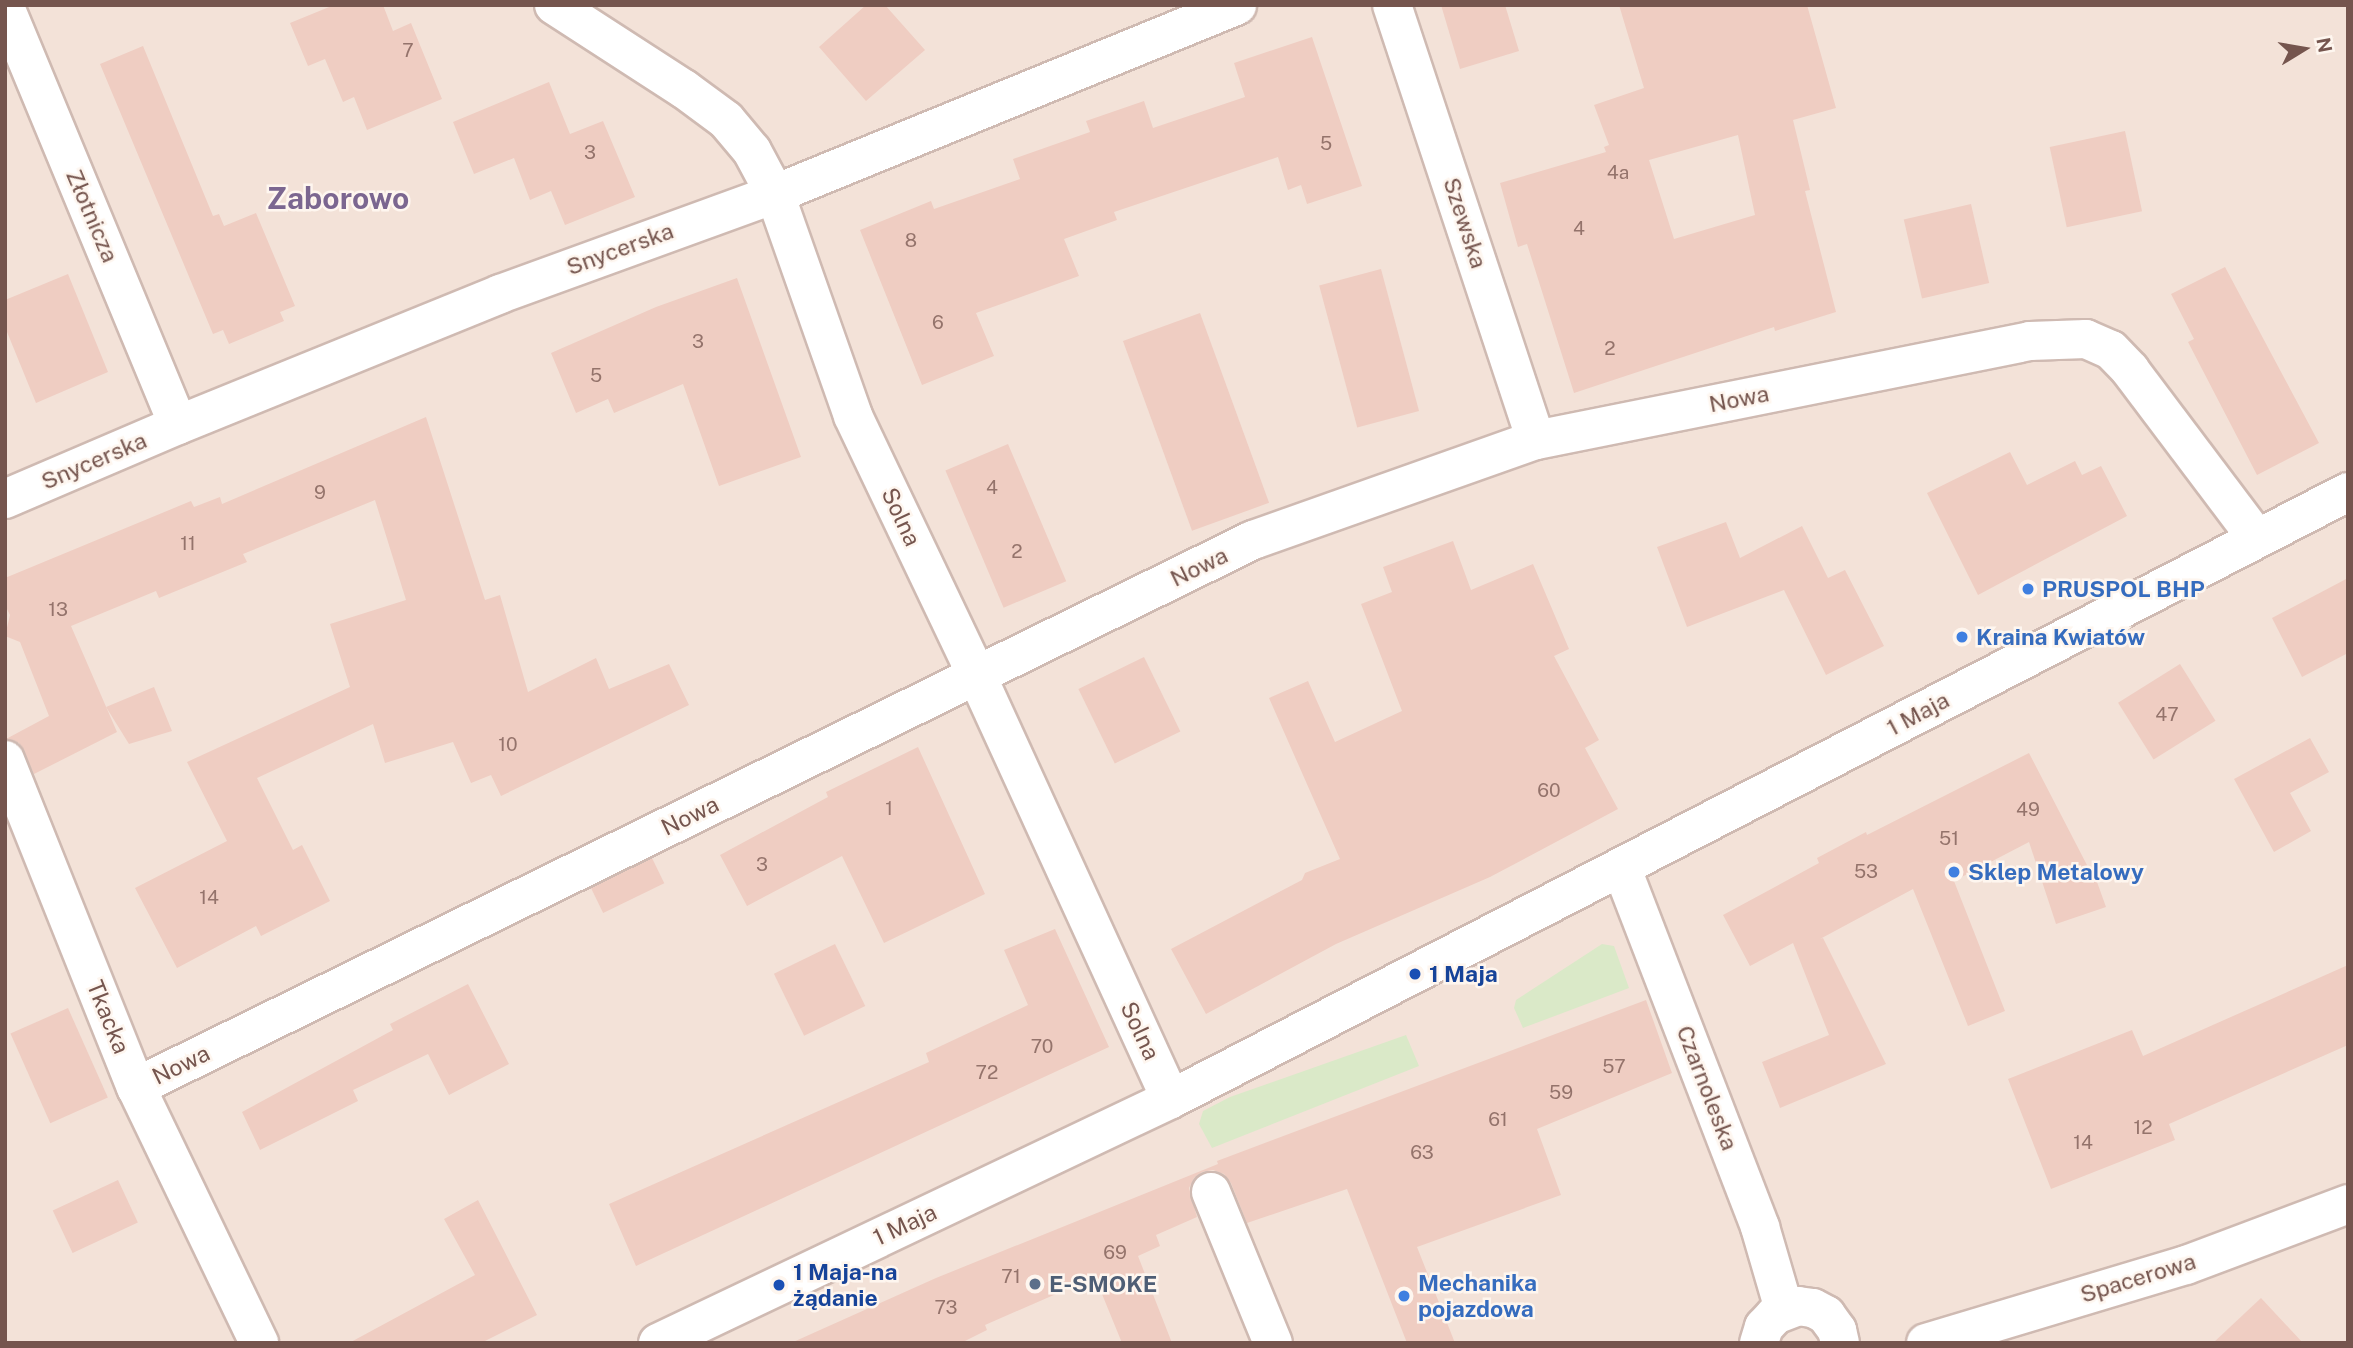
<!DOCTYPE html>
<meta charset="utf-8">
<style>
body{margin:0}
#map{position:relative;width:2353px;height:1348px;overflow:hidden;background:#fbf1e9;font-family:"Public Sans",sans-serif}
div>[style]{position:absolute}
.residential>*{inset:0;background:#f3e2d8;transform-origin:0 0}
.green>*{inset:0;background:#dae9c8}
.building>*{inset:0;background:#efcdc2;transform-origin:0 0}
.roads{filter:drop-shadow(2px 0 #cfbab2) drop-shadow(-2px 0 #cfbab2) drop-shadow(0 2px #cfbab2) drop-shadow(0 -2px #cfbab2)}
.street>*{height:38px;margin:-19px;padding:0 19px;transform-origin:19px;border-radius:19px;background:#fff}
.secondary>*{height:38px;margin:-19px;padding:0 19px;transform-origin:19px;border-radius:19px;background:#fff}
.dots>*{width:19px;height:19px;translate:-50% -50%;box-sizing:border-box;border:4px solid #fef6ef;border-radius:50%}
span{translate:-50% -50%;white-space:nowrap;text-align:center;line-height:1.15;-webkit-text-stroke:5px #fef6ef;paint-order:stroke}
.number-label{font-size:19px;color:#94736b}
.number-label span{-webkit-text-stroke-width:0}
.street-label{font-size:23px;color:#75554e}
.shop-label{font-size:23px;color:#366cbe;font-weight:700}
.left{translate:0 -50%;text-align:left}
.transit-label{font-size:23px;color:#164399;font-weight:700}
.service-label{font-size:23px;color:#4e5e75;font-weight:700}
.district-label{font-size:30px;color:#7b6690;font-weight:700}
.frame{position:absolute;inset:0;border:7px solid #75554e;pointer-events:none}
.north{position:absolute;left:2269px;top:14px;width:70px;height:70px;-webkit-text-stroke:5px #fef6ef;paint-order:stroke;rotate:79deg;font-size:19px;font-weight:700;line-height:28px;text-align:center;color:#75554e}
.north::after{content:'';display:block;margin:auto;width:24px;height:32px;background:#75554e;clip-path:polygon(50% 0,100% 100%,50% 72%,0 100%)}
</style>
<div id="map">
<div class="residential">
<div style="left:5px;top:5px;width:2343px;height:1338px"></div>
</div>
<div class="green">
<div style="clip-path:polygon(1602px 944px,1614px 946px,1629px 988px,1523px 1028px,1514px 1008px,1516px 1000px)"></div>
<div style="clip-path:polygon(1406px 1035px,1419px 1066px,1212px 1148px,1199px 1124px,1203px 1111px,1230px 1097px)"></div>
</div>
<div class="building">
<div style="clip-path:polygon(334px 5px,383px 5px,393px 31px,411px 23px,442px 99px,367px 130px,354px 97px,343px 102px,325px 59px,308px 66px,290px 23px)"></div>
<div style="clip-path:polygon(866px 5px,885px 5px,925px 50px,866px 101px,819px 47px)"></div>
<div style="clip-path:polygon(1441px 5px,1505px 5px,1519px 51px,1460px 69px)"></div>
<div style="clip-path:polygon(evenodd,1619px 5px,1807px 5px,1836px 108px,1793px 120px,1810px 190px,1805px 191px,1836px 312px,1775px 331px,1774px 327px,1574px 393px,1527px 244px,1518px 247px,1500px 183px,1606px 152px,1604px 147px,1609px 145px,1594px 105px,1644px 88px,1619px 5px,1738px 135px,1755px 215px,1674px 239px,1649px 160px,1738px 135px)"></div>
<div style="clip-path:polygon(1312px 37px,1362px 186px,1307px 204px,1301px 185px,1288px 190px,1278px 157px,1114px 212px,1117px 220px,1064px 239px,1079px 276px,976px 313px,994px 356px,922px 385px,860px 230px,931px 201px,934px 209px,1020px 179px,1013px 159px,1090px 132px,1086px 121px,1144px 101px,1153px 128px,1245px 97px,1234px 63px)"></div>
<div style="clip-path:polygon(143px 46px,213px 216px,219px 214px,224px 226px,256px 213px,295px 306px,280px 312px,284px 321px,229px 344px,223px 330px,213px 334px,100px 64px)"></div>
<div style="clip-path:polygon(549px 82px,570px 134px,603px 121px,635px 197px,565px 225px,551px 191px,530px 200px,514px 158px,474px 174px,453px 122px)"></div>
<div style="left:2125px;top:131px;width:82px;height:77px;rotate:78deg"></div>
<div style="left:1971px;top:204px;width:81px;height:69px;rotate:77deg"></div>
<div style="clip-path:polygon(2225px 267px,2319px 443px,2257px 475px,2188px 342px,2194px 339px,2171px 294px)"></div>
<div style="left:1381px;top:269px;width:147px;height:64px;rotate:75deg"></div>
<div style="clip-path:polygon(68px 274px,108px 372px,36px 403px,5px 327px,5px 300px)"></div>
<div style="clip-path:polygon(737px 278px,801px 457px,719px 486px,683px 384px,614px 413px,608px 399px,576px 413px,551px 353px,656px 307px)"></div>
<div style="left:1200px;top:313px;width:202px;height:82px;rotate:70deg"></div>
<div style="clip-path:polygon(426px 417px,485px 600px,500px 595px,528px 692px,596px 658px,609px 689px,669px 664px,689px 705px,501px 796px,491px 775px,471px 783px,453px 742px,385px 763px,373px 724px,257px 778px,293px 850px,302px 845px,330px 901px,261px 936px,256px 926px,177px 968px,135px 888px,227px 841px,187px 762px,350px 687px,330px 624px,406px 600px,375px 500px,243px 554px,247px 562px,159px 598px,156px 591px,71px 626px,117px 732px,34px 774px,19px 743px,6px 739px,49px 716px,20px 642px,5px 636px,10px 615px,5px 605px,5px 578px,191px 501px,194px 507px,220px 497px,222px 504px)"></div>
<div style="left:1008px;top:444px;width:149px;height:68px;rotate:67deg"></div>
<div style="clip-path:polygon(2010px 452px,2027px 485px,2075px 461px,2082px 475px,2101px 466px,2127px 516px,1978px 595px,1927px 493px)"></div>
<div style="clip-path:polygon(1726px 522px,1740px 558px,1802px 526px,1828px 578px,1845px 570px,1884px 646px,1826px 675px,1784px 590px,1687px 627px,1657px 547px)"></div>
<div style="clip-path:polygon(1453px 541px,1471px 590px,1533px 564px,1569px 649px,1554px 656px,1599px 740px,1585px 748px,1618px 809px,1490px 877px,1336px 944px,1206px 1014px,1171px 949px,1302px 880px,1305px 873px,1340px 859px,1269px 698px,1308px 681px,1335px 742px,1402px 711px,1361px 604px,1392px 592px,1383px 567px)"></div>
<div style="clip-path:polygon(2348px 578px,2348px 653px,2302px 677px,2272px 618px)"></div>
<div style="left:1144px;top:657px;width:83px;height:73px;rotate:64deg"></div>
<div style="left:2180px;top:664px;width:67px;height:73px;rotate:58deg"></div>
<div style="clip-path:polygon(154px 687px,172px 731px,129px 744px,106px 707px)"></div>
<div style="clip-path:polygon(2310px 738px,2329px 772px,2290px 793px,2311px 831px,2274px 852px,2234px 779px)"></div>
<div style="clip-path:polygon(918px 747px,985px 894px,884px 943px,842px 856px,747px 906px,720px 855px,828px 797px,826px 792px)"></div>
<div style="clip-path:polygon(2029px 753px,2089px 869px,2092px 868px,2106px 907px,2056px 924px,2029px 842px,1954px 881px,2005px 1011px,1968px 1026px,1913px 889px,1820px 939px,1823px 938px,1886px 1064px,1780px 1108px,1762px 1062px,1829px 1035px,1793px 943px,1750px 966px,1723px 915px,1819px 863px,1817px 858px,1866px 832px,1867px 835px)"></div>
<div style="left:652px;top:858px;width:28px;height:68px;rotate:64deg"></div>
<div style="clip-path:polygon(1055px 929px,1109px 1047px,636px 1266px,609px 1204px,929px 1062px,926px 1053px,1028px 1005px,1004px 950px)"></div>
<div style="left:835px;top:944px;width:69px;height:68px;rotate:64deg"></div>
<div style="clip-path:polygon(2348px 965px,2348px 1045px,2169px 1124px,2175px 1140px,2051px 1189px,2008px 1079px,2132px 1030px,2143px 1056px)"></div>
<div style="clip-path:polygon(468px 984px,509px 1064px,449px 1095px,428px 1054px,353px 1090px,358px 1101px,260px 1150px,242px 1112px,393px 1030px,390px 1024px)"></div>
<div style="clip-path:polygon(1646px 1000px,1672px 1073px,1537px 1129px,1561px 1195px,1417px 1247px,1455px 1343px,1407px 1343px,1347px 1189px,1247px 1223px,1231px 1183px,1224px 1174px,1213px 1170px,1202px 1172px,1194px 1178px,1189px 1188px,1197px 1217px,1156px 1235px,1160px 1246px,1138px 1256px,1172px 1343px,1122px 1343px,1095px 1277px,985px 1325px,987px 1330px,961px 1343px,791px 1343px,936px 1278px,1218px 1164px,1217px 1161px)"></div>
<div style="left:68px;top:1008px;width:98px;height:63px;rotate:66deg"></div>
<div style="left:118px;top:1180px;width:47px;height:72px;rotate:65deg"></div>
<div style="clip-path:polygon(478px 1200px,537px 1315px,481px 1343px,349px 1343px,475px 1275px,444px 1219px)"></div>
<div style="clip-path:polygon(2261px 1298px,2303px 1343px,2213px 1343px)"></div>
</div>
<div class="roads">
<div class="street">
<div style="left:554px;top:5px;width:155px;rotate:32.9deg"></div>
<div style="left:684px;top:89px;width:52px;rotate:36.4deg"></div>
<div style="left:726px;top:120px;width:40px;rotate:50deg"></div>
<div style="left:752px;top:151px;width:49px;rotate:61.9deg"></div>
<div style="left:775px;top:194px;width:235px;rotate:70.6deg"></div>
<div style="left:853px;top:416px;width:288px;rotate:64.5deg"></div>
<div style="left:977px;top:676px;width:465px;rotate:65.4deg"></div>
<div style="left:1392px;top:5px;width:458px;rotate:71.7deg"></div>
<div style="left:5px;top:7px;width:452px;rotate:67.5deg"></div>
<div style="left:5px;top:499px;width:188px;rotate:-23.2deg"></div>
<div style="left:178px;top:425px;width:348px;rotate:-22.1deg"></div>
<div style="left:500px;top:294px;width:293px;rotate:-20deg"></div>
<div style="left:775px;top:194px;width:499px;rotate:-22.2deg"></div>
<div style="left:5px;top:760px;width:352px;rotate:68.2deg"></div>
<div style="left:136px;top:1087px;width:284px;rotate:64.3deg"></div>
<div style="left:1622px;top:869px;width:384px;rotate:68.9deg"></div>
<div style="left:1760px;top:1227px;width:85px;rotate:73.7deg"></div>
<div style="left:136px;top:1087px;width:1244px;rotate:-26.09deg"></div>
<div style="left:1253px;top:540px;width:300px;rotate:-19.5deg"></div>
<div style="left:1536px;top:440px;width:504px;rotate:-11.33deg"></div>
<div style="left:2030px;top:341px;width:56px;rotate:-2deg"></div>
<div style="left:2086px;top:339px;width:27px;rotate:24deg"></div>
<div style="left:2111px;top:350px;width:28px;rotate:46deg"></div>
<div style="left:2130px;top:370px;width:209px;rotate:53deg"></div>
<div style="left:1211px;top:1192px;width:163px;rotate:67.7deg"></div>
<div style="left:1759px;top:1343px;width:17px;rotate:-73deg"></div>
<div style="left:1764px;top:1327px;width:16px;rotate:-47deg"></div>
<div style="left:1775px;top:1315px;width:25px;rotate:-21deg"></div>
<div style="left:1798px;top:1306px;width:15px;rotate:8deg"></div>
<div style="left:1813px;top:1308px;width:15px;rotate:28deg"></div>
<div style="left:1826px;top:1315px;width:19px;rotate:54deg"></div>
<div style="left:1837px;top:1330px;width:13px;rotate:77deg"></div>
<div style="left:1926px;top:1343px;width:271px;rotate:-16.7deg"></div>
<div style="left:2186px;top:1265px;width:173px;rotate:-20.6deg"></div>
</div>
<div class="secondary">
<div style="left:658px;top:1343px;width:568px;rotate:-25.44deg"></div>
<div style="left:1171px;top:1099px;width:1324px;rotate:-27.28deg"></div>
</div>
</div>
<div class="dots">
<div style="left:2028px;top:589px;background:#3f7fe0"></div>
<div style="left:1962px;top:637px;background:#3f7fe0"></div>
<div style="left:1954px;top:872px;background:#3f7fe0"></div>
<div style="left:1415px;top:974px;background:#1a4fb4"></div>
<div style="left:1035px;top:1284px;background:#5c6f8a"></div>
<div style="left:779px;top:1285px;background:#1a4fb4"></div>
<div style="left:1404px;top:1296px;background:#3f7fe0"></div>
</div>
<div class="number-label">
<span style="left:408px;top:51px">7</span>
<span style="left:1326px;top:144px">5</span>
<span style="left:590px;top:153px">3</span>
<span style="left:1618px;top:173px">4a</span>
<span style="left:1579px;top:229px">4</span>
<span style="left:911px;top:241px">8</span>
<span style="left:938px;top:323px">6</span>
<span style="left:698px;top:342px">3</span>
<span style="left:1610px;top:349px">2</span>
<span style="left:596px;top:376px">5</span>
<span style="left:992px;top:488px">4</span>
<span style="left:320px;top:493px">9</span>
<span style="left:188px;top:544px">11</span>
<span style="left:1017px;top:552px">2</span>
<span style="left:58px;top:610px">13</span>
<span style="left:2167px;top:715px">47</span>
<span style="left:508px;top:745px">10</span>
<span style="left:1549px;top:791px">60</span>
<span style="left:889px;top:809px">1</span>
<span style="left:2028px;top:810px">49</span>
<span style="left:1949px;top:839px">51</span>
<span style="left:762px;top:865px">3</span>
<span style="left:1866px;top:872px">53</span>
<span style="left:209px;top:898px">14</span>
<span style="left:1042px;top:1047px">70</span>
<span style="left:1614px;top:1067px">57</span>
<span style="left:987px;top:1073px">72</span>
<span style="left:1561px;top:1093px">59</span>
<span style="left:1498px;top:1120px">61</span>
<span style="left:2143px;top:1128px">12</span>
<span style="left:2083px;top:1143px">14</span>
<span style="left:1422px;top:1153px">63</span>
<span style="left:1115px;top:1253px">69</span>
<span style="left:1011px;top:1277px">71</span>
<span style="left:946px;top:1308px">73</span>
</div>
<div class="street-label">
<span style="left:92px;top:216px;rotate:67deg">Złotnicza</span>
<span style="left:1465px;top:223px;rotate:72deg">Szewska</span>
<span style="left:620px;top:249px;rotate:-20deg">Snycerska</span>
<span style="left:1739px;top:399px;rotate:-11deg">Nowa</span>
<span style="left:94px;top:461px;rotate:-23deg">Snycerska</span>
<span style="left:901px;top:517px;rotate:65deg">Solna</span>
<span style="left:1199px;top:567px;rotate:-26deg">Nowa</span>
<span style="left:1918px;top:714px;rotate:-28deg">1 Maja</span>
<span style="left:690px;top:816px;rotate:-26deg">Nowa</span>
<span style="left:108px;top:1017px;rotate:68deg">Tkacka</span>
<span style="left:1140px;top:1031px;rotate:65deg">Solna</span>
<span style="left:181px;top:1065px;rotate:-26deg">Nowa</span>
<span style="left:1707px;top:1088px;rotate:69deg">Czarnoleska</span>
<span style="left:905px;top:1225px;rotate:-25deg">1 Maja</span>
<span style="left:2138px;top:1278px;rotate:-17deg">Spacerowa</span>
</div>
<div class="shop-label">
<span class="left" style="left:2042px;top:589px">PRUSPOL BHP</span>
<span class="left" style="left:1976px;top:637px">Kraina Kwiatów</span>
<span class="left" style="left:1968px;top:872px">Sklep Metalowy</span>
<span class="left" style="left:1418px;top:1296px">Mechanika<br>pojazdowa</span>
</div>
<div class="transit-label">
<span class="left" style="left:1429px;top:974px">1 Maja</span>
<span class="left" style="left:793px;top:1285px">1 Maja-na<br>żądanie</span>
</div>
<div class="service-label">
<span class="left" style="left:1049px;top:1284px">E-SMOKE</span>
</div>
<div class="district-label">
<span style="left:338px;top:198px">Zaborowo</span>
</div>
<div class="frame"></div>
<div class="north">N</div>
</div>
